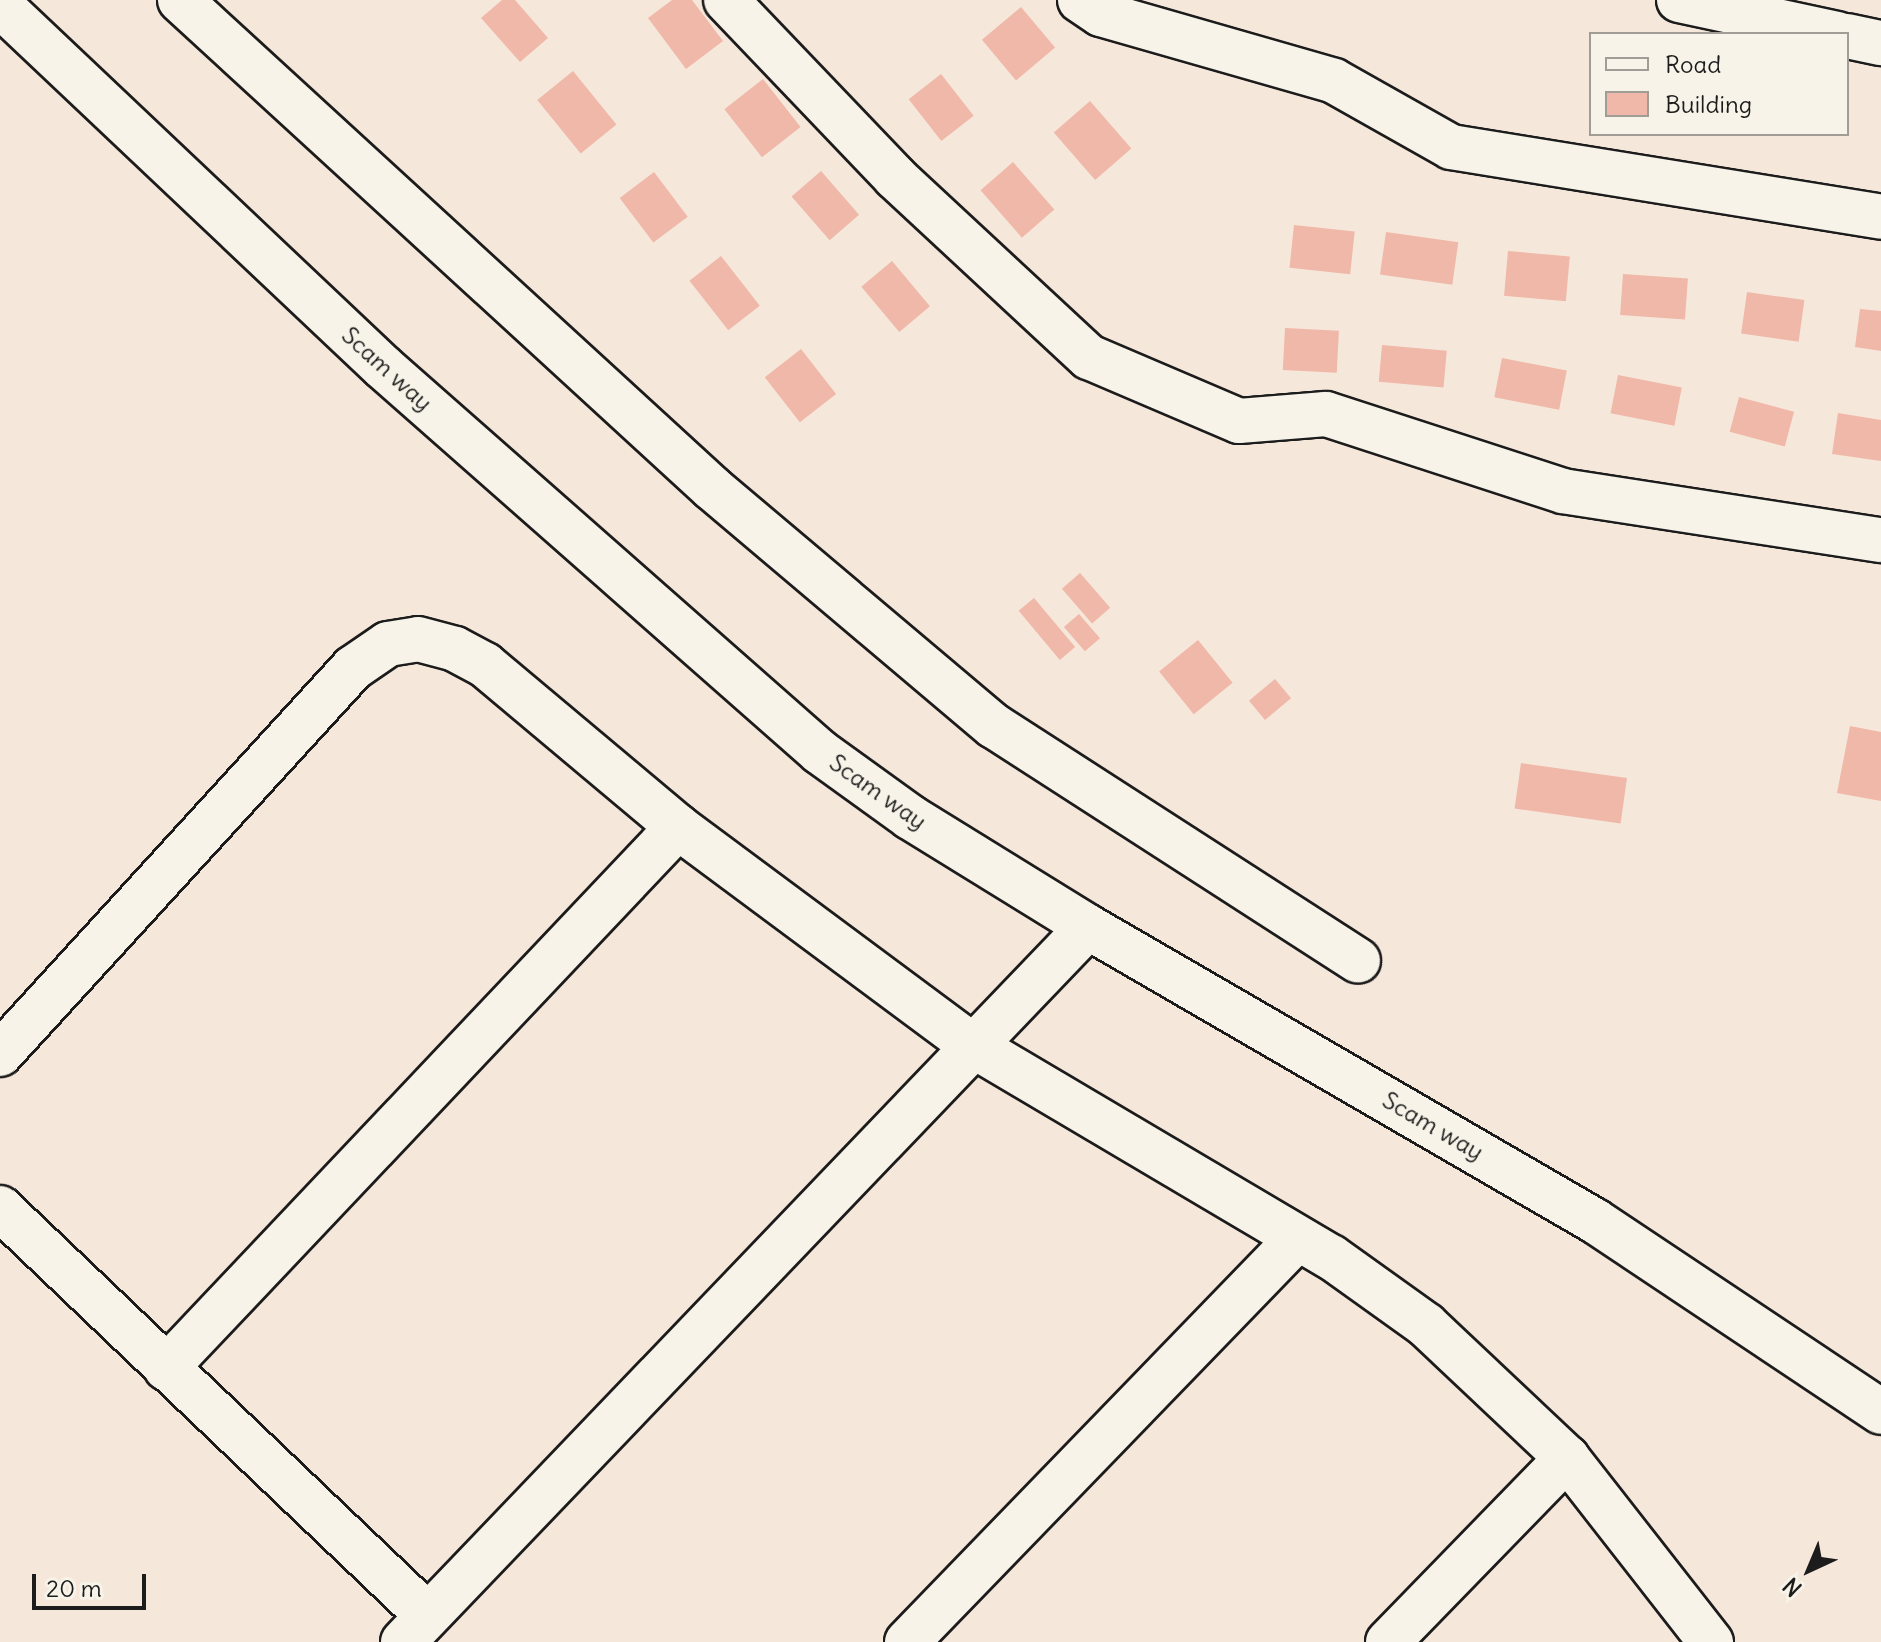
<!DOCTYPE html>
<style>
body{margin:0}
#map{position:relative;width:1881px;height:1642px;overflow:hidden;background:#f6e7db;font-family:Delius,sans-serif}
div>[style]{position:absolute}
.building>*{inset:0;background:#f0b8a8;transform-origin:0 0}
.roads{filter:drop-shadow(2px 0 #1c1c1c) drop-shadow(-2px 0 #1c1c1c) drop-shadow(0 2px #1c1c1c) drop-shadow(0 -2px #1c1c1c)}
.minor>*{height:44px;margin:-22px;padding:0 22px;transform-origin:22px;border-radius:22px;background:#f7f3e8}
span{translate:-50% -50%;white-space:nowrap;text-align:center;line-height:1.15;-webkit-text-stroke:7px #f7f3e8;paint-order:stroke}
.street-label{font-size:24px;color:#1c1c1c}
.legend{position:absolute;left:1589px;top:32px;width:260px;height:104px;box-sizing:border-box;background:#f7f3e8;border:2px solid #9f9d96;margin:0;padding:10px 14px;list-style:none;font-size:24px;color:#1c1c1c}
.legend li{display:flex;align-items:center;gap:16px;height:40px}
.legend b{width:40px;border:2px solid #9f9d96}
.north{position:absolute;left:1769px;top:1530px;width:80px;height:80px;-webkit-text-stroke:6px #f7f3e8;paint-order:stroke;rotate:224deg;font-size:22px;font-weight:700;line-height:32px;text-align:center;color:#1c1c1c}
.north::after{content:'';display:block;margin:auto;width:28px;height:36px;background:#1c1c1c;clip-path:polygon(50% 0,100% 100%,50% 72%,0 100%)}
.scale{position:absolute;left:32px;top:1574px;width:114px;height:36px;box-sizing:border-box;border:4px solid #1c1c1c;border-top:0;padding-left:10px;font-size:24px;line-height:28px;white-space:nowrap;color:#1c1c1c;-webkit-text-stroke:6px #f7f3e8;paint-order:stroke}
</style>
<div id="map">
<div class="building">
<div style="clip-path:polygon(502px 0,515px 0,548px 38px,520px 62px,481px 18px)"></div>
<div style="clip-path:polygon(672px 0,692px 0,723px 41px,686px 69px,648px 18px)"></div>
<div style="left:1021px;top:7px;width:53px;height:51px;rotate:50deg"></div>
<div style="left:573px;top:71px;width:69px;height:46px;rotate:51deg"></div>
<div style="left:941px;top:74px;width:53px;height:41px;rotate:52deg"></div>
<div style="left:763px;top:79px;width:61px;height:49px;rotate:52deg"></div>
<div style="left:1090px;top:101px;width:63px;height:48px;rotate:49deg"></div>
<div style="left:1013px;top:162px;width:63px;height:43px;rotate:49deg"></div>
<div style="left:821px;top:171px;width:58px;height:39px;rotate:49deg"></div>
<div style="left:654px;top:172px;width:56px;height:43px;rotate:53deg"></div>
<div style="left:1294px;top:225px;width:61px;height:43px;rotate:6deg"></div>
<div style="left:1386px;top:232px;width:73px;height:43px;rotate:8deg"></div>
<div style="left:1508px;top:251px;width:62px;height:45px;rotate:5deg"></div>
<div style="left:721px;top:256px;width:63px;height:40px;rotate:52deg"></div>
<div style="left:892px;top:261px;width:59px;height:40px;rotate:50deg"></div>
<div style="left:1623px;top:274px;width:65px;height:41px;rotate:4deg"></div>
<div style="left:1747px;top:292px;width:58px;height:42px;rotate:8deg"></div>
<div style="clip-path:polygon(1860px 309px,1881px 311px,1881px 351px,1855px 347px)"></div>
<div style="left:1285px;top:328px;width:54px;height:42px;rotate:3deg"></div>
<div style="left:1382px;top:345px;width:65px;height:37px;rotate:5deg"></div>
<div style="left:801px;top:349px;width:57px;height:46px;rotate:52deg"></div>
<div style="left:1502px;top:358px;width:66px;height:40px;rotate:11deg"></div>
<div style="left:1618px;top:375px;width:65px;height:39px;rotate:11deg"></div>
<div style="left:1739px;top:397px;width:57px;height:36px;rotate:15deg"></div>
<div style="clip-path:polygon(1838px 413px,1881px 420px,1881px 461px,1832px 454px)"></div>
<div style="left:1080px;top:573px;width:46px;height:24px;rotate:49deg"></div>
<div style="left:1034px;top:598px;width:64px;height:20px;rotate:50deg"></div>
<div style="left:1079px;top:614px;width:32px;height:20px;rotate:49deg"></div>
<div style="left:1198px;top:640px;width:55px;height:50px;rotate:51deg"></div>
<div style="left:1275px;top:679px;width:25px;height:34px;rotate:50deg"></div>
<div style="clip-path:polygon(1850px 726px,1881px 732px,1881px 801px,1837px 793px)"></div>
<div style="left:1521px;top:763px;width:107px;height:46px;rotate:8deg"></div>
</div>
<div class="roads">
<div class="minor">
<div style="left:180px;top:0;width:722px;rotate:42.53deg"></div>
<div style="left:712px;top:488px;width:369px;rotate:40.2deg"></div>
<div style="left:994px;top:726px;width:433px;rotate:32.8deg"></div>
<div style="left:726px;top:0;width:245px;rotate:46.3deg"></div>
<div style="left:895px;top:177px;width:265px;rotate:42.9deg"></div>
<div style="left:1089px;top:357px;width:163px;rotate:23.1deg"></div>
<div style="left:1239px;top:421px;width:87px;rotate:-4.6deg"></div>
<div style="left:1326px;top:414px;width:249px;rotate:18deg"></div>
<div style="left:1563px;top:491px;width:322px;rotate:8.8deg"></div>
<div style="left:1080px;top:0;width:25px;rotate:34deg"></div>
<div style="left:1101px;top:14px;width:242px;rotate:16deg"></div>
<div style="left:1334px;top:81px;width:134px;rotate:29.4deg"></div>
<div style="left:1451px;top:147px;width:436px;rotate:9.2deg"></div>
<div style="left:1679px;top:0;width:162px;rotate:12.1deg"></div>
<div style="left:0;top:5px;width:527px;rotate:43.39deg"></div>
<div style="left:383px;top:367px;width:582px;rotate:41.38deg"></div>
<div style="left:820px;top:752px;width:111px;rotate:35.8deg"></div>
<div style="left:910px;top:817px;width:209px;rotate:31.7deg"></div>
<div style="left:1088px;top:927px;width:586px;rotate:30.11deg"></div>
<div style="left:1595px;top:1221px;width:344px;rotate:33.7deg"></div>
<div style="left:1847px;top:36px;width:35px;rotate:12deg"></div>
<div style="left:0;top:1054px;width:523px;rotate:-47.56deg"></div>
<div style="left:353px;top:668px;width:42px;rotate:-34.4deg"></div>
<div style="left:388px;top:644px;width:30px;rotate:-9deg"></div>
<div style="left:418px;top:639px;width:38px;rotate:15deg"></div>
<div style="left:455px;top:649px;width:34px;rotate:28deg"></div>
<div style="left:485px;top:665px;width:252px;rotate:40deg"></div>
<div style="left:678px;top:827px;width:366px;rotate:36.6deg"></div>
<div style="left:972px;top:1045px;width:417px;rotate:30.6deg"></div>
<div style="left:1331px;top:1257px;width:117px;rotate:35.6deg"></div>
<div style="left:1426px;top:1325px;width:194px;rotate:43.3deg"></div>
<div style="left:1567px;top:1458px;width:234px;rotate:52deg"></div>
<div style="left:0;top:1208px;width:591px;rotate:43.63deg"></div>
<div style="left:166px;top:1368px;width:745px;rotate:-46.58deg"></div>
<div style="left:403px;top:1642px;width:990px;rotate:-46.23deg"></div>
<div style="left:907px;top:1642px;width:559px;rotate:-45.94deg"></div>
<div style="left:1388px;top:1642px;width:257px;rotate:-45.8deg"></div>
</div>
</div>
<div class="street-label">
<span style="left:387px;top:369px;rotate:42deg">Scam way</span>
<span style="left:878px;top:792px;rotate:35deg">Scam way</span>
<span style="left:1433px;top:1126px;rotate:30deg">Scam way</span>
</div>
<ul class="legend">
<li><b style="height:10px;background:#f7f3e8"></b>Road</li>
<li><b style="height:22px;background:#f0b8a8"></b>Building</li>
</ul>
<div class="north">N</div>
<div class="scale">20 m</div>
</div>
